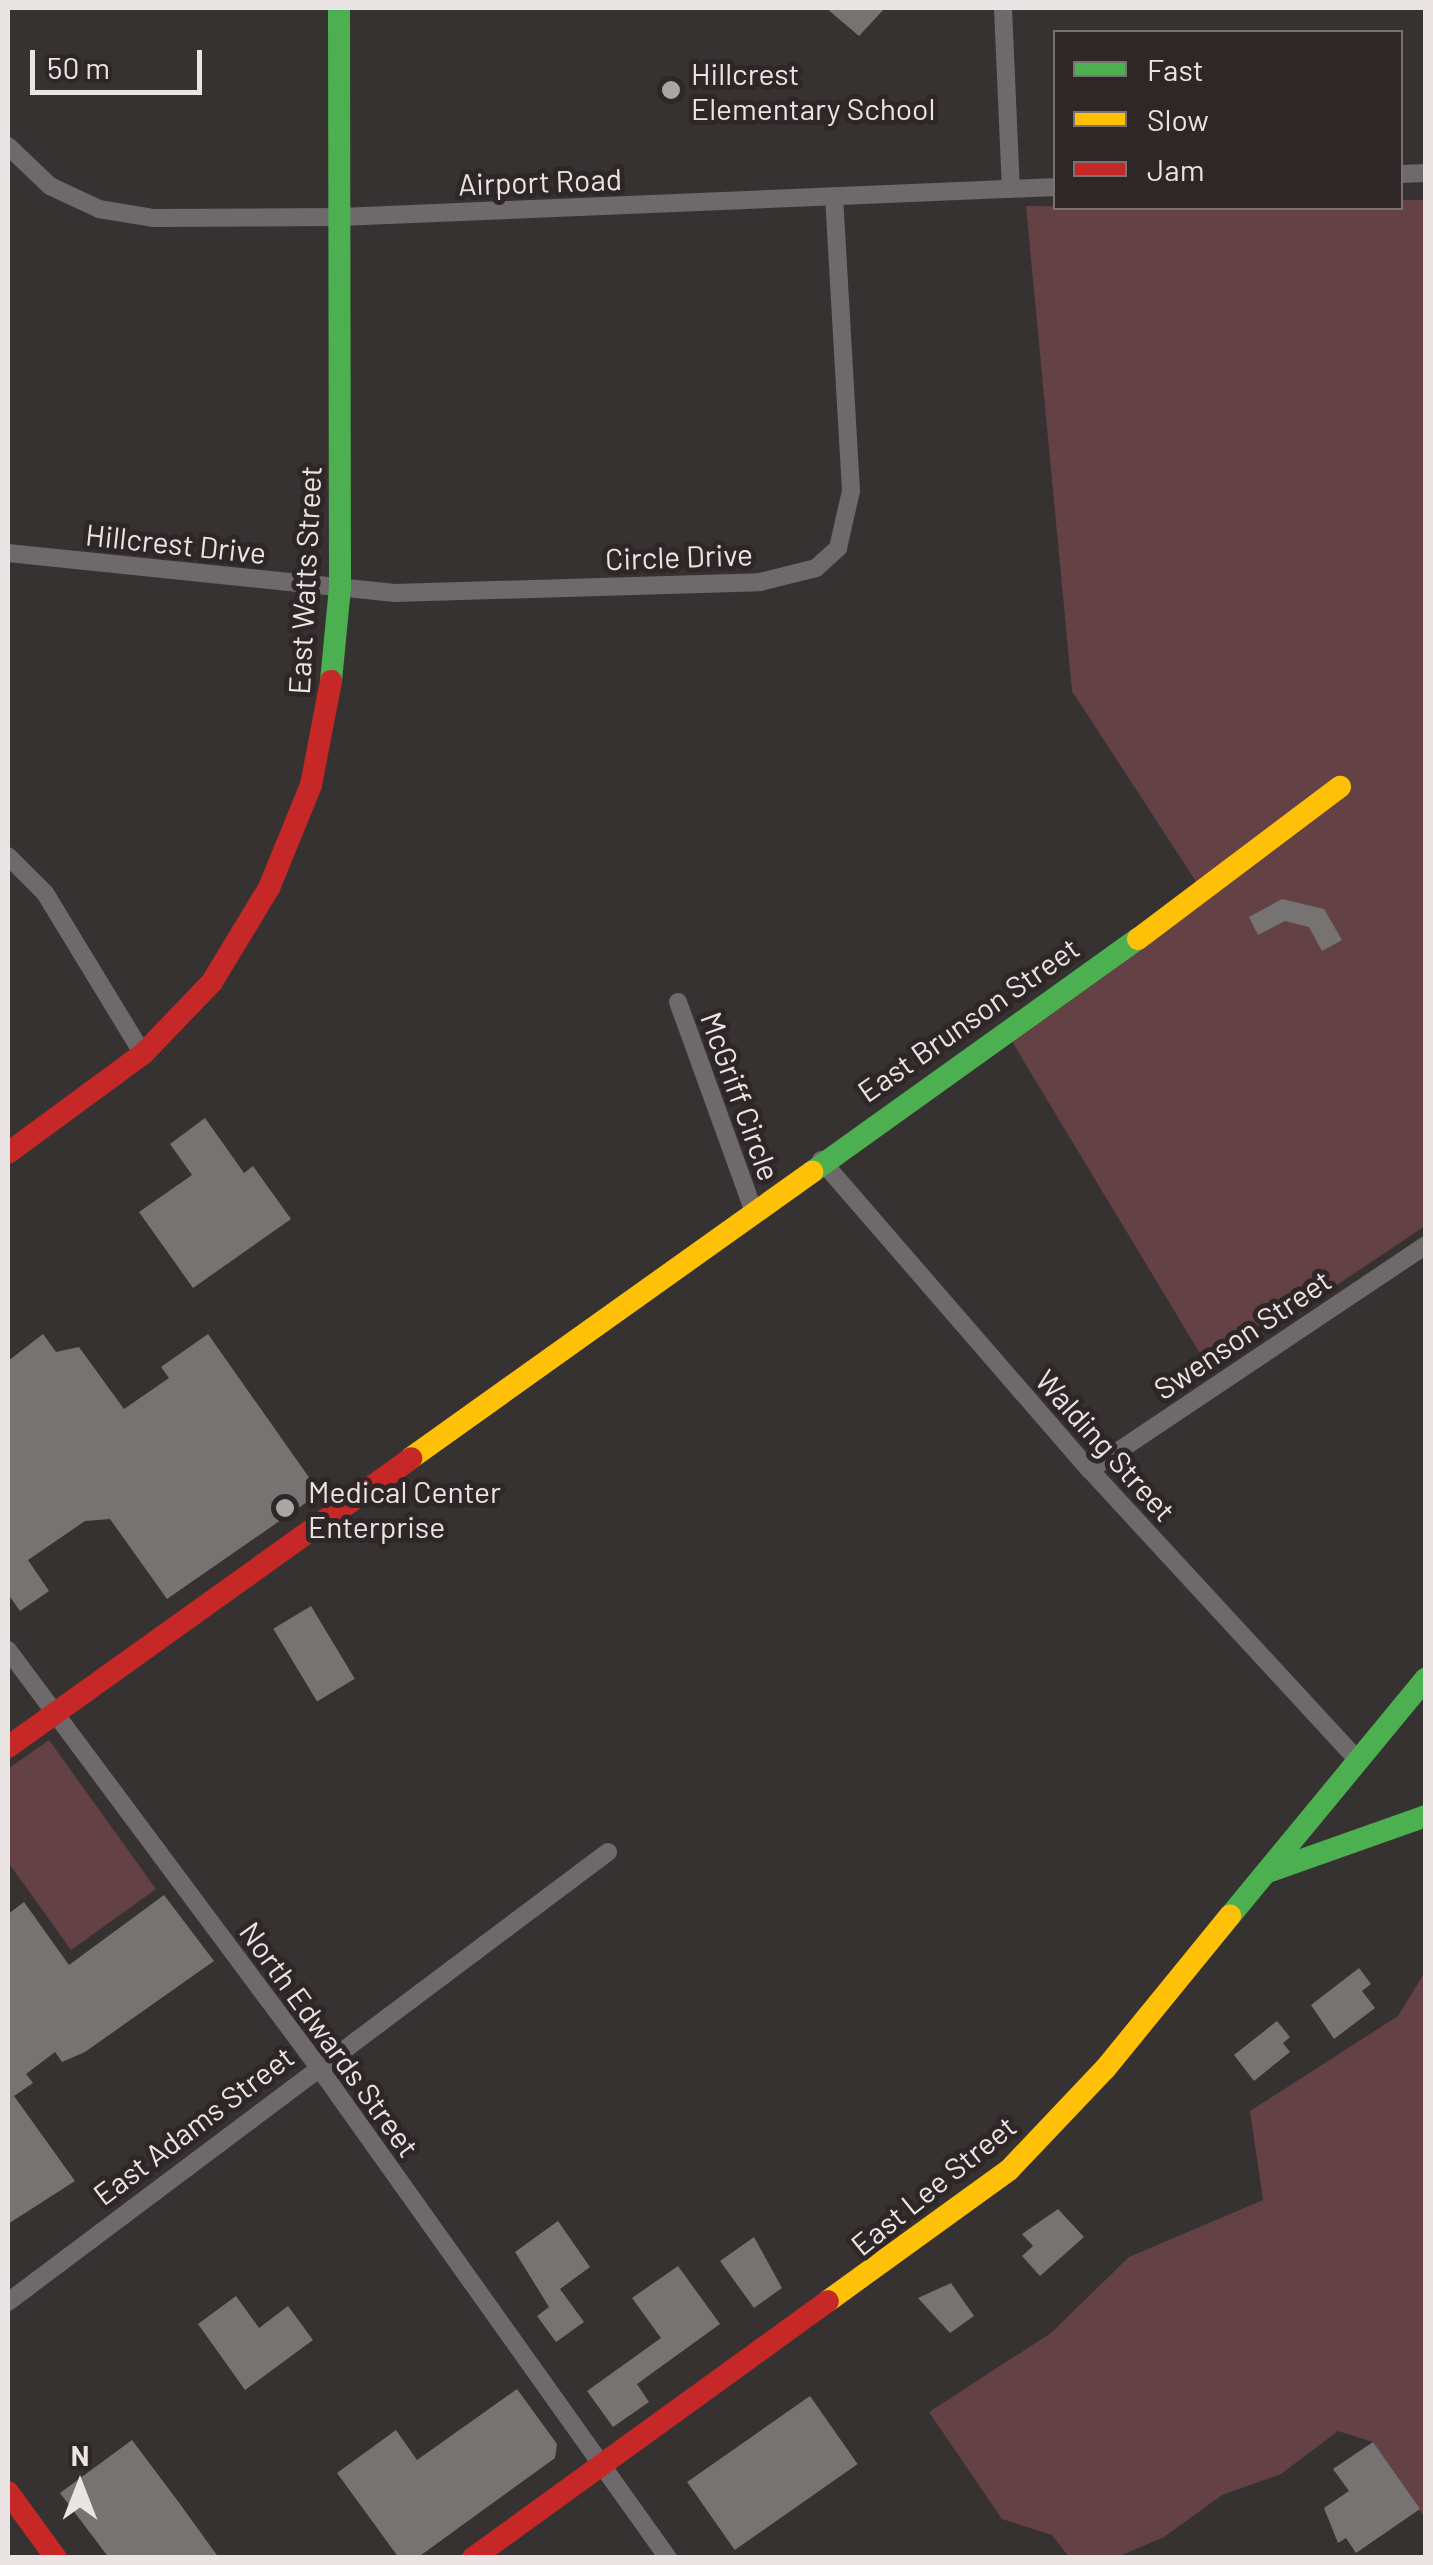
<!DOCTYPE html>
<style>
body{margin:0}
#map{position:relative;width:1433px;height:2565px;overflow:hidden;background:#373232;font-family:Barlow,sans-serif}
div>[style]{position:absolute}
.green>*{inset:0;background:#644144}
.building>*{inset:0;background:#777373;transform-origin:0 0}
.street>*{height:18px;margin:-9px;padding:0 9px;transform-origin:9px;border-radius:9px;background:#6e696a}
.fast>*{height:22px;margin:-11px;padding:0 11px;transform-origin:11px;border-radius:11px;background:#4caf50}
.slow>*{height:22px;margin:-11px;padding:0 11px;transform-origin:11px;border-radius:11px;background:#ffc107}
.jam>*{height:22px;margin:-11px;padding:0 11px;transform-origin:11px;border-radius:11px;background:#c62828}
.dots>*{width:28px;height:28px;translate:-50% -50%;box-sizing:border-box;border:5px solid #2e2627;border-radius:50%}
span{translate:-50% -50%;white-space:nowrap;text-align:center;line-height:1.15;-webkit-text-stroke:10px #2e2627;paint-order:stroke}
.poi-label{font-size:30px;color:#eae4e4}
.left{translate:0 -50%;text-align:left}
.street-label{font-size:30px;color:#eae4e4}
.frame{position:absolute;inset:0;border:10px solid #eae4e4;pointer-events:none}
.legend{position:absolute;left:1053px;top:30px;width:350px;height:180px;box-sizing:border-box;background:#2e2627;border:2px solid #797273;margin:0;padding:12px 18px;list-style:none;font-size:30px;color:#eae4e4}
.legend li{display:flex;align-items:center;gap:20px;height:50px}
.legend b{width:50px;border:2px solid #797273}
.north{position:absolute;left:30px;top:2435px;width:100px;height:100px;-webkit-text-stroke:8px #2e2627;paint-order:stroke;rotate:0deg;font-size:28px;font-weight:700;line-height:40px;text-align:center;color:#eae4e4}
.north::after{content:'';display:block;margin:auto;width:35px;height:45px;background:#eae4e4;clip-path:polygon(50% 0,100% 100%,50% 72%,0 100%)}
.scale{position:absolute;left:30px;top:50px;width:172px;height:45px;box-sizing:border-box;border:5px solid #eae4e4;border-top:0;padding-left:12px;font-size:30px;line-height:35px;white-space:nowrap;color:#eae4e4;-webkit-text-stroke:8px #2e2627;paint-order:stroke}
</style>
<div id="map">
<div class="green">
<div style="clip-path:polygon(1401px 200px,1425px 200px,1425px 1226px,1210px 1370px,1011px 1040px,1208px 900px,1072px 691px,1026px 206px,1400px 208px)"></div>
<div style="clip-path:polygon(49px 1740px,156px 1889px,71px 1950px,8px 1862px,8px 1769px)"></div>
<div style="clip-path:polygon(1425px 1972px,1425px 2518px,1373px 2442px,1338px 2431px,1281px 2474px,1222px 2495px,1164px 2537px,1117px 2557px,1069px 2557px,1052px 2535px,1002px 2519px,929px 2412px,1051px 2333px,1129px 2257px,1263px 2200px,1250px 2111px,1398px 2016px)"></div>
</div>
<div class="building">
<div style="clip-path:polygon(826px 8px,885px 8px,859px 36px)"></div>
<div style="clip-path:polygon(1282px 899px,1324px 909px,1342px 940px,1322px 951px,1309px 927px,1285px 921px,1258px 935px,1249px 917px)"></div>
<div style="clip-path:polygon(205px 1118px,244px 1173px,253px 1166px,291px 1219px,193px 1288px,139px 1212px,192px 1175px,170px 1144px)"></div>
<div style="clip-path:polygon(43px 1334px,56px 1352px,79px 1347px,124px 1409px,169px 1378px,161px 1367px,208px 1334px,320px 1493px,167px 1599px,110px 1519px,85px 1521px,28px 1560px,49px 1591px,20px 1611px,8px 1594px,8px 1361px)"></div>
<div style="left:311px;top:1606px;width:85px;height:44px;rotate:59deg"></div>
<div style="clip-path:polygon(164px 1895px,214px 1961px,85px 2052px,62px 2062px,55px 2052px,26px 2074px,33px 2083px,14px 2096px,75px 2181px,8px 2224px,8px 1914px,24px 1902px,69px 1965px)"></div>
<div style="clip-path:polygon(1359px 1968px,1371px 1984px,1362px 1991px,1375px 2008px,1334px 2039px,1311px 2005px)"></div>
<div style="clip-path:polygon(1277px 2021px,1290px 2037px,1283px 2043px,1290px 2052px,1254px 2081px,1234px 2055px)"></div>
<div style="clip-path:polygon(1058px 2209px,1084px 2237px,1040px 2276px,1022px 2256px,1033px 2246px,1022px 2234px)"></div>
<div style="clip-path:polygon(558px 2221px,590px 2267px,560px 2289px,584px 2322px,556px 2342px,537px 2316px,549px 2307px,515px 2252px)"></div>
<div style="clip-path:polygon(754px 2237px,782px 2288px,754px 2308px,720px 2261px)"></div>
<div style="clip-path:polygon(678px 2266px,720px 2324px,637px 2384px,649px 2402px,613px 2427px,587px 2391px,661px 2338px,632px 2298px)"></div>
<div style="clip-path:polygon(951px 2283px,974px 2316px,950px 2333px,918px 2298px)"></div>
<div style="clip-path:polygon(236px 2296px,259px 2328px,288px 2306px,313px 2340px,245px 2390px,198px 2324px)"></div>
<div style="clip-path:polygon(517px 2389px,557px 2444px,555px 2458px,417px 2558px,399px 2558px,337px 2473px,396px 2430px,417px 2460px)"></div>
<div style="left:810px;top:2396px;width:83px;height:150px;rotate:55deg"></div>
<div style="clip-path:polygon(132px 2440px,180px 2504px,219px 2558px,109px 2558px,60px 2493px)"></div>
<div style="clip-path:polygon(1373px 2442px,1420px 2509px,1356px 2553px,1346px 2538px,1338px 2543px,1324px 2508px,1349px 2491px,1333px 2469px)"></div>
</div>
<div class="street">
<div style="left:1003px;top:8px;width:181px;rotate:87.5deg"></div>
<div style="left:8px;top:146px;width:58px;rotate:43.6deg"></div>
<div style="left:50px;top:186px;width:54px;rotate:25.1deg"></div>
<div style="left:99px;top:209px;width:56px;rotate:9.3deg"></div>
<div style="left:154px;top:218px;width:186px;rotate:-0.3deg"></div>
<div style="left:340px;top:217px;width:717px;rotate:-2.4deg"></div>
<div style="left:1400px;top:174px;width:26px;rotate:-2deg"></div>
<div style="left:8px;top:553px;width:389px;rotate:5.9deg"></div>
<div style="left:395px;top:593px;width:365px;rotate:-1.7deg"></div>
<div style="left:760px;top:582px;width:58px;rotate:-14deg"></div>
<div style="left:816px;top:568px;width:30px;rotate:-42deg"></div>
<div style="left:838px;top:548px;width:58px;rotate:-77.2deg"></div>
<div style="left:851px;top:491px;width:295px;rotate:-93.3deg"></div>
<div style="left:8px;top:856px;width:52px;rotate:45deg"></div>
<div style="left:45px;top:893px;width:188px;rotate:58.7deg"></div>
<div style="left:678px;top:1002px;width:220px;rotate:70.1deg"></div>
<div style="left:821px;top:1160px;width:410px;rotate:49.1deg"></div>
<div style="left:1090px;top:1470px;width:395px;rotate:47.3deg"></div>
<div style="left:1090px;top:1470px;width:404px;rotate:-33.8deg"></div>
<div style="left:8px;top:1650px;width:517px;rotate:53.33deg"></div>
<div style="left:317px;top:2065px;width:605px;rotate:54.55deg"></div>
<div style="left:8px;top:2302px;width:750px;rotate:-36.87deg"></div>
</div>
<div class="fast">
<div style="left:331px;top:681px;width:93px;rotate:-84.5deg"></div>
<div style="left:340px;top:588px;width:580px;rotate:-90.1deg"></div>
<div style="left:812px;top:1172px;width:401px;rotate:-35.6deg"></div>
<div style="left:1268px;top:1872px;width:168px;rotate:-19.5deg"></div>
<div style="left:1230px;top:1916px;width:308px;rotate:-50.5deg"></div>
</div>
<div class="slow">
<div style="left:1138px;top:939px;width:253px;rotate:-37deg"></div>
<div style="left:411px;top:1458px;width:493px;rotate:-35.5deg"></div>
<div style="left:828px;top:2301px;width:223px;rotate:-35.9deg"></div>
<div style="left:1009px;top:2170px;width:139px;rotate:-46.5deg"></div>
<div style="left:1105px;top:2069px;width:198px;rotate:-50.8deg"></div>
</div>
<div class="jam">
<div style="left:8px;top:1153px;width:167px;rotate:-36.3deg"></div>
<div style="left:143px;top:1054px;width:100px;rotate:-46.2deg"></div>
<div style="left:212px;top:982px;width:110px;rotate:-58.8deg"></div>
<div style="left:269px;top:888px;width:111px;rotate:-67.8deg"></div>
<div style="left:311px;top:785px;width:106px;rotate:-79.1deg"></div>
<div style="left:8px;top:1747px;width:496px;rotate:-35.6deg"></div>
<div style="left:8px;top:2492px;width:82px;rotate:54deg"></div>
<div style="left:473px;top:2558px;width:438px;rotate:-35.9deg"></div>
</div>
<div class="dots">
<div style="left:671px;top:90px;background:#aba6a6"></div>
<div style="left:285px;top:1508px;background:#aba6a6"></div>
</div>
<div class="poi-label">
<span class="left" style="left:691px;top:90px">Hillcrest<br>Elementary School</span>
<span class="left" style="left:308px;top:1508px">Medical Center<br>Enterprise</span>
</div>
<div class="street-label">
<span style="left:540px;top:181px;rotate:-2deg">Airport Road</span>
<span style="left:176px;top:543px;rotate:6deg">Hillcrest Drive</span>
<span style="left:679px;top:556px;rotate:-2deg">Circle Drive</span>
<span style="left:304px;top:580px;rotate:-87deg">East Watts Street</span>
<span style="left:968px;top:1019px;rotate:-35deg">East Brunson Street</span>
<span style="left:741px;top:1096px;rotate:70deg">McGriff Circle</span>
<span style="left:1242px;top:1334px;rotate:-34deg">Swenson Street</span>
<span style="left:1106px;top:1445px;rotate:48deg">Walding Street</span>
<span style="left:330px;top:2039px;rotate:54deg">North Edwards Street</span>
<span style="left:193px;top:2125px;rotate:-37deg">East Adams Street</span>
<span style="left:933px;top:2185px;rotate:-39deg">East Lee Street</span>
</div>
<div class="frame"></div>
<ul class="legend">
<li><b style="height:12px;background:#4caf50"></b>Fast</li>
<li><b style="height:12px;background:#ffc107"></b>Slow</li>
<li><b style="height:12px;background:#c62828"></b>Jam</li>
</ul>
<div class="north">N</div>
<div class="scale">50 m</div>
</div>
